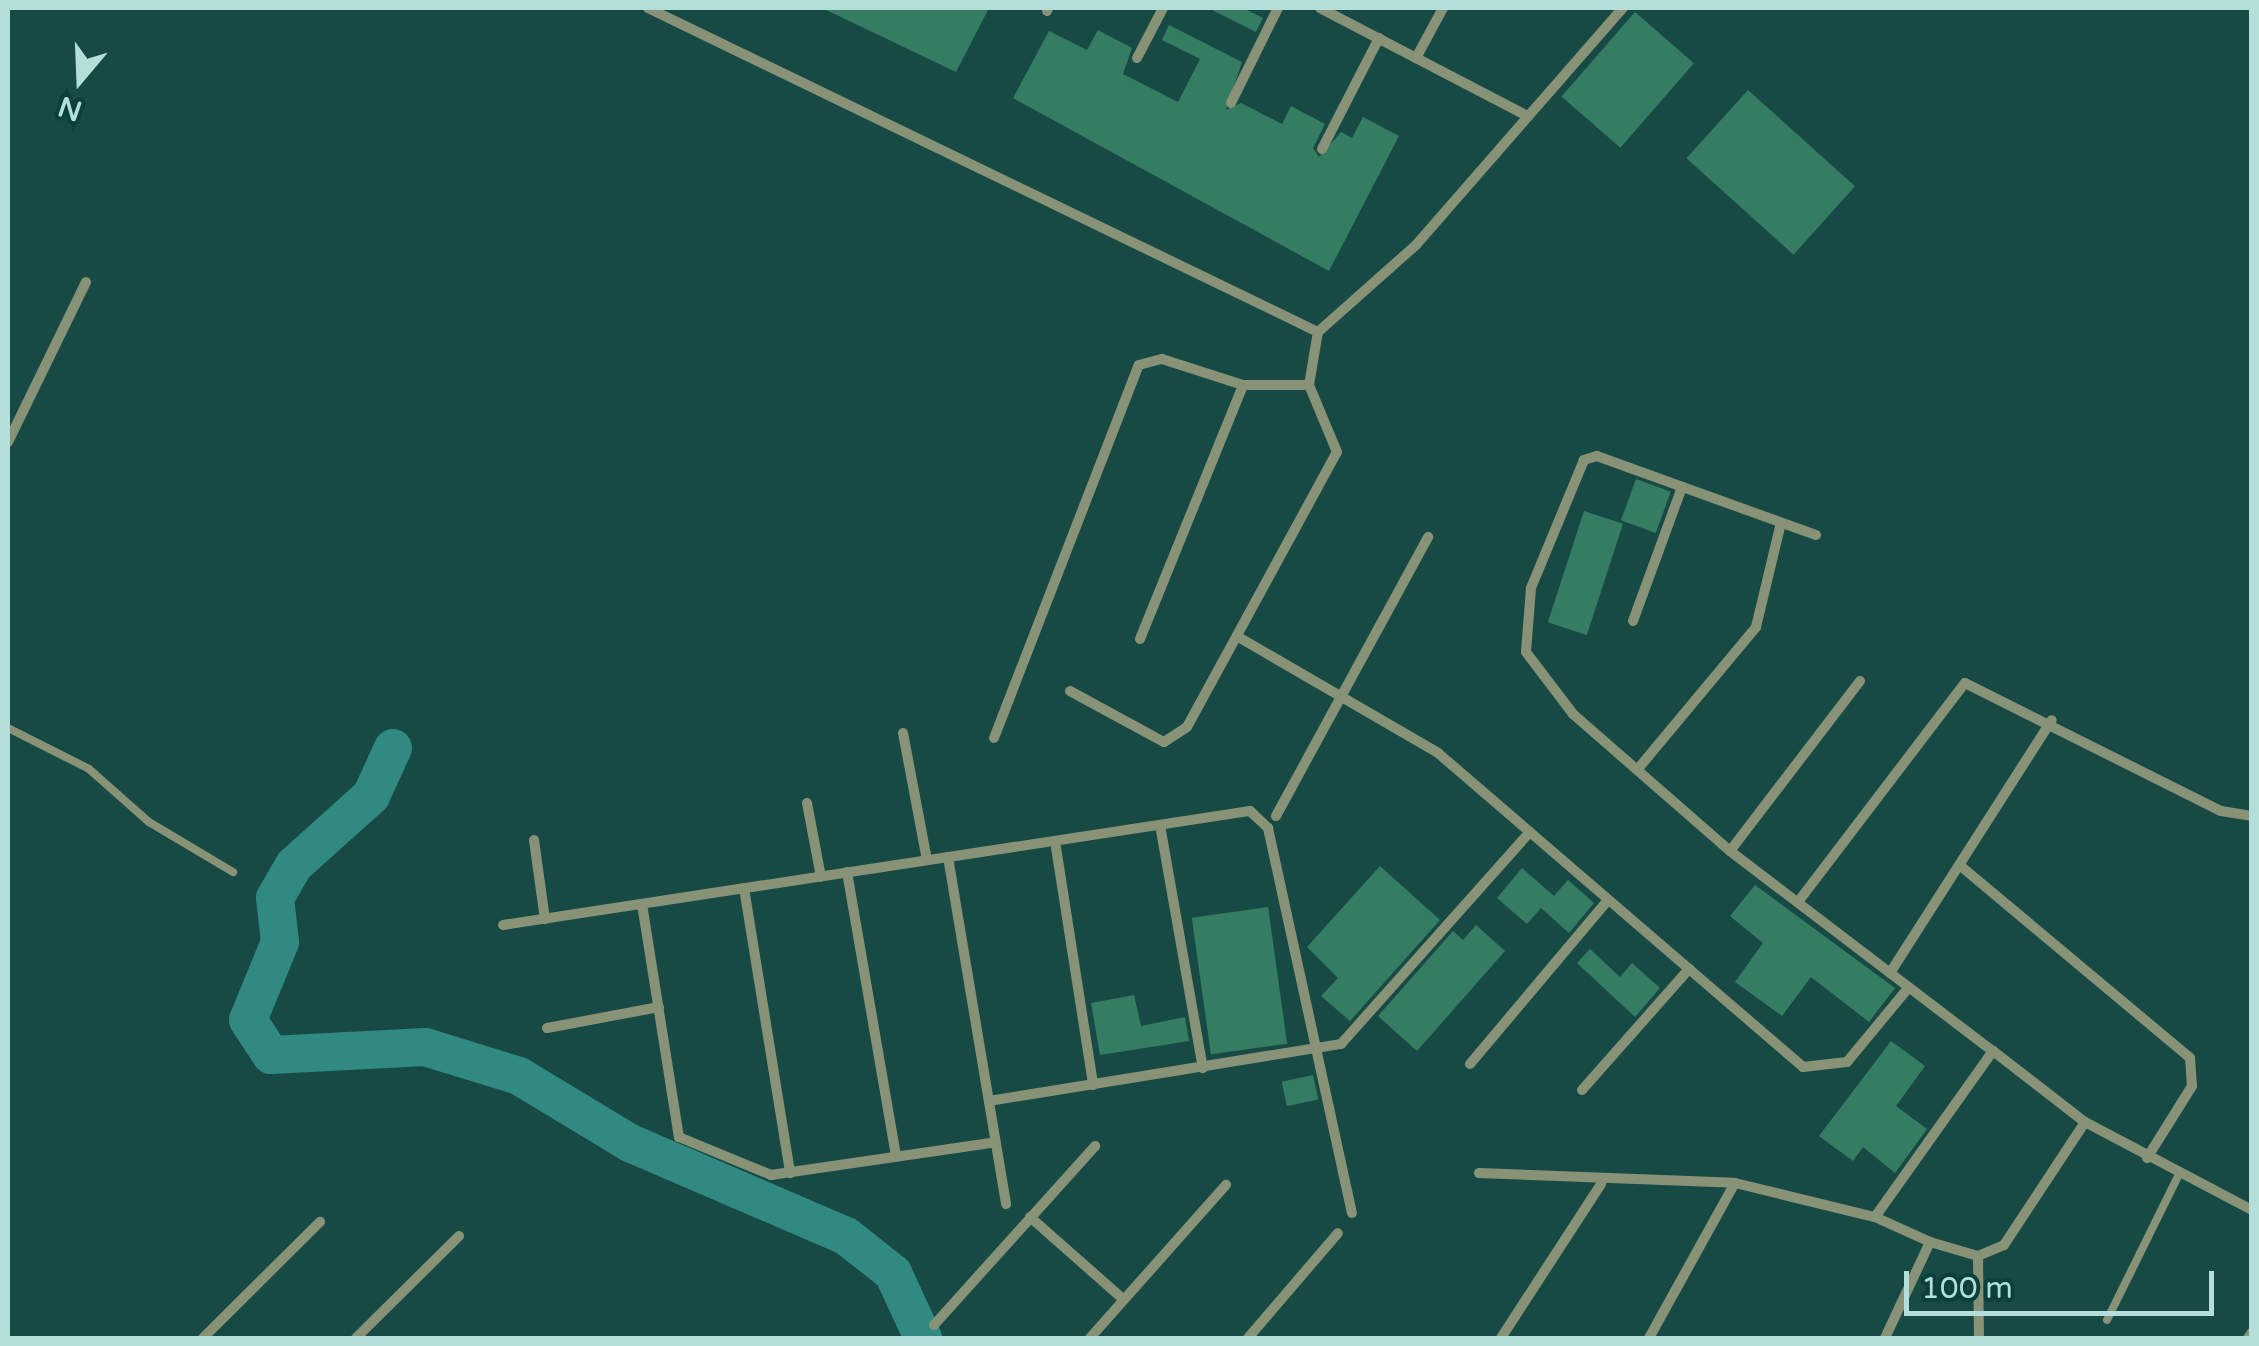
<!DOCTYPE html>
<style>
body{margin:0}
#map{position:relative;width:2259px;height:1346px;overflow:hidden;background:#184a45;font-family:"Varela Round",sans-serif}
div>[style]{position:absolute}
.river>*{height:38px;margin:-19px;padding:0 19px;transform-origin:19px;border-radius:19px;background:#308a81}
.building>*{inset:0;background:#347d62;transform-origin:0 0}
.service>*{height:8px;margin:-4px;padding:0 4px;transform-origin:4px;border-radius:4px;background:#879277}
.minor>*{height:10px;margin:-5px;padding:0 5px;transform-origin:5px;border-radius:5px;background:#879277}
span{translate:-50% -50%;white-space:nowrap;text-align:center;line-height:1.15;-webkit-text-stroke:9px #09403b;paint-order:stroke}
.frame{position:absolute;inset:0;border:10px solid #b4ded9;pointer-events:none}
.north{position:absolute;left:30px;top:30px;width:100px;height:100px;-webkit-text-stroke:8px #09403b;paint-order:stroke;rotate:199deg;font-size:28px;font-weight:700;line-height:40px;text-align:center;color:#b4ded9}
.north::after{content:'';display:block;margin:auto;width:35px;height:45px;background:#b4ded9;clip-path:polygon(50% 0,100% 100%,50% 72%,0 100%)}
.scale{position:absolute;left:1904px;top:1271px;width:310px;height:45px;box-sizing:border-box;border:5px solid #b4ded9;border-top:0;padding-left:12px;font-size:30px;line-height:35px;white-space:nowrap;color:#b4ded9;-webkit-text-stroke:8px #09403b;paint-order:stroke}
</style>
<div id="map">
<div class="river">
<div style="left:393px;top:748px;width:53px;rotate:114.6deg"></div>
<div style="left:371px;top:796px;width:103px;rotate:138.1deg"></div>
<div style="left:294px;top:865px;width:38px;rotate:120deg"></div>
<div style="left:275px;top:898px;width:44px;rotate:83.5deg"></div>
<div style="left:280px;top:942px;width:84px;rotate:112.3deg"></div>
<div style="left:248px;top:1020px;width:42px;rotate:56.7deg"></div>
<div style="left:271px;top:1055px;width:154px;rotate:-3deg"></div>
<div style="left:425px;top:1047px;width:98px;rotate:17.1deg"></div>
<div style="left:519px;top:1076px;width:130px;rotate:31.1deg"></div>
<div style="left:630px;top:1143px;width:235px;rotate:23.3deg"></div>
<div style="left:846px;top:1236px;width:60px;rotate:38.2deg"></div>
<div style="left:893px;top:1273px;width:72px;rotate:65.2deg"></div>
</div>
<div class="building">
<div style="clip-path:polygon(822px 8px,989px 8px,956px 72px)"></div>
<div style="clip-path:polygon(1208px 8px,1243px 8px,1263px 18px,1256px 32px)"></div>
<div style="left:1635px;top:12px;width:78px;height:112px;rotate:41deg"></div>
<div style="clip-path:polygon(1169px 25px,1242px 62px,1226px 110px,1241px 103px,1282px 124px,1291px 106px,1325px 124px,1313px 148px,1319px 157px,1341px 132px,1352px 138px,1363px 117px,1399px 136px,1329px 271px,1013px 98px,1049px 31px,1087px 50px,1098px 30px,1132px 48px,1123px 74px,1178px 102px,1200px 59px,1162px 40px)"></div>
<div style="left:1748px;top:90px;width:144px;height:92px;rotate:42deg"></div>
<div style="left:1636px;top:479px;width:37px;height:44px;rotate:20deg"></div>
<div style="left:1584px;top:511px;width:41px;height:117px;rotate:18deg"></div>
<div style="clip-path:polygon(1380px 866px,1440px 920px,1350px 1021px,1321px 996px,1338px 978px,1307px 947px)"></div>
<div style="clip-path:polygon(1522px 868px,1554px 896px,1568px 880px,1594px 903px,1569px 933px,1541px 908px,1527px 924px,1497px 898px)"></div>
<div style="clip-path:polygon(1755px 885px,1895px 988px,1869px 1022px,1811px 977px,1782px 1016px,1735px 982px,1763px 943px,1730px 916px)"></div>
<div style="left:1268px;top:907px;width:138px;height:77px;rotate:82deg"></div>
<div style="clip-path:polygon(1476px 925px,1505px 951px,1417px 1051px,1378px 1016px,1453px 931px,1463px 940px)"></div>
<div style="clip-path:polygon(1590px 949px,1620px 977px,1632px 963px,1660px 988px,1635px 1017px,1577px 963px)"></div>
<div style="clip-path:polygon(1134px 995px,1141px 1026px,1185px 1017px,1189px 1041px,1100px 1055px,1091px 1003px)"></div>
<div style="clip-path:polygon(1891px 1041px,1925px 1066px,1896px 1106px,1927px 1129px,1895px 1173px,1863px 1147px,1853px 1161px,1819px 1136px)"></div>
<div style="left:1313px;top:1075px;width:25px;height:32px;rotate:78deg"></div>
</div>
<div class="service">
<div style="left:8px;top:728px;width:91px;rotate:26.8deg"></div>
<div style="left:89px;top:769px;width:80px;rotate:41.5deg"></div>
<div style="left:149px;top:822px;width:98px;rotate:30.8deg"></div>
<div style="left:2107px;top:1320px;width:163px;rotate:-63.7deg"></div>
</div>
<div class="minor">
<div style="left:648px;top:8px;width:744px;rotate:25.81deg"></div>
<div style="left:1320px;top:8px;width:230px;rotate:27.5deg"></div>
<div style="left:1047px;top:11px;width:3px;rotate:-72deg"></div>
<div style="left:1137px;top:58px;width:56px;rotate:-62.5deg"></div>
<div style="left:1416px;top:58px;width:57px;rotate:-61.6deg"></div>
<div style="left:1231px;top:103px;width:106px;rotate:-63.7deg"></div>
<div style="left:1322px;top:149px;width:125px;rotate:-62.8deg"></div>
<div style="left:8px;top:442px;width:178px;rotate:-64deg"></div>
<div style="left:1816px;top:535px;width:233px;rotate:-160.2deg"></div>
<div style="left:1597px;top:456px;width:14px;rotate:163deg"></div>
<div style="left:1584px;top:460px;width:139px;rotate:112.5deg"></div>
<div style="left:1531px;top:588px;width:64px;rotate:94.5deg"></div>
<div style="left:1526px;top:652px;width:78px;rotate:52.8deg"></div>
<div style="left:1573px;top:714px;width:208px;rotate:41.1deg"></div>
<div style="left:1730px;top:851px;width:330px;rotate:37.3deg"></div>
<div style="left:1633px;top:621px;width:143px;rotate:-69.9deg"></div>
<div style="left:1240px;top:638px;width:229px;rotate:30.1deg"></div>
<div style="left:1438px;top:753px;width:481px;rotate:40.7deg"></div>
<div style="left:1803px;top:1067px;width:44px;rotate:-6.5deg"></div>
<div style="left:1847px;top:1062px;width:97px;rotate:-50.4deg"></div>
<div style="left:1140px;top:639px;width:274px;rotate:-67.9deg"></div>
<div style="left:1070px;top:691px;width:107px;rotate:28.5deg"></div>
<div style="left:1164px;top:742px;width:27px;rotate:-33deg"></div>
<div style="left:1187px;top:727px;width:313px;rotate:-61.4deg"></div>
<div style="left:1337px;top:452px;width:73px;rotate:-112.7deg"></div>
<div style="left:1309px;top:385px;width:54px;rotate:-80.4deg"></div>
<div style="left:1318px;top:332px;width:131px;rotate:-41.6deg"></div>
<div style="left:1416px;top:245px;width:315px;rotate:-48.9deg"></div>
<div style="left:903px;top:733px;width:129px;rotate:79.3deg"></div>
<div style="left:994px;top:738px;width:400px;rotate:-68.8deg"></div>
<div style="left:1139px;top:365px;width:24px;rotate:-15deg"></div>
<div style="left:1162px;top:359px;width:85px;rotate:17.8deg"></div>
<div style="left:1243px;top:385px;width:66px"></div>
<div style="left:1637px;top:770px;width:186px;rotate:-50.2deg"></div>
<div style="left:1756px;top:627px;width:107px;rotate:-76.5deg"></div>
<div style="left:807px;top:803px;width:75px;rotate:79.3deg"></div>
<div style="left:1276px;top:816px;width:318px;rotate:-61.4deg"></div>
<div style="left:1160px;top:825px;width:247px;rotate:80deg"></div>
<div style="left:534px;top:840px;width:80px;rotate:82.1deg"></div>
<div style="left:1055px;top:841px;width:247px;rotate:81.1deg"></div>
<div style="left:1730px;top:851px;width:214px;rotate:-52.6deg"></div>
<div style="left:948px;top:857px;width:352px;rotate:80.5deg"></div>
<div style="left:1963px;top:868px;width:296px;rotate:39.9deg"></div>
<div style="left:2190px;top:1058px;width:28px;rotate:86deg"></div>
<div style="left:2192px;top:1086px;width:85px;rotate:122deg"></div>
<div style="left:847px;top:872px;width:289px;rotate:80.2deg"></div>
<div style="left:744px;top:888px;width:289px;rotate:80.8deg"></div>
<div style="left:1798px;top:902px;width:275px;rotate:-52.7deg"></div>
<div style="left:1965px;top:683px;width:286px;rotate:26.6deg"></div>
<div style="left:2221px;top:811px;width:31px;rotate:9deg"></div>
<div style="left:642px;top:904px;width:236px;rotate:81deg"></div>
<div style="left:679px;top:1137px;width:100px;rotate:22.4deg"></div>
<div style="left:771px;top:1175px;width:227px;rotate:-8.3deg"></div>
<div style="left:503px;top:925px;width:756px;rotate:-8.68deg"></div>
<div style="left:1250px;top:811px;width:25px;rotate:43deg"></div>
<div style="left:1268px;top:828px;width:394px;rotate:77.7deg"></div>
<div style="left:1890px;top:973px;width:300px;rotate:-57.4deg"></div>
<div style="left:547px;top:1028px;width:114px;rotate:-10.6deg"></div>
<div style="left:1470px;top:1064px;width:214px;rotate:-49.9deg"></div>
<div style="left:1582px;top:1090px;width:162px;rotate:-48.5deg"></div>
<div style="left:989px;top:1101px;width:357px;rotate:-9.2deg"></div>
<div style="left:1341px;top:1044px;width:284px;rotate:-48.3deg"></div>
<div style="left:1479px;top:1173px;width:256px;rotate:2.2deg"></div>
<div style="left:1735px;top:1183px;width:144px;rotate:13.7deg"></div>
<div style="left:1875px;top:1217px;width:60px;rotate:24.4deg"></div>
<div style="left:1930px;top:1242px;width:106px;rotate:115.1deg"></div>
<div style="left:1030px;top:1217px;width:125px;rotate:41.4deg"></div>
<div style="left:1875px;top:1217px;width:204px;rotate:-54.6deg"></div>
<div style="left:1993px;top:1051px;width:116px;rotate:37.7deg"></div>
<div style="left:2085px;top:1122px;width:189px;rotate:27.8deg"></div>
<div style="left:1930px;top:1242px;width:50px;rotate:16.3deg"></div>
<div style="left:1978px;top:1256px;width:28px;rotate:-23deg"></div>
<div style="left:2004px;top:1245px;width:147px;rotate:-56.6deg"></div>
<div style="left:1978px;top:1256px;width:82px;rotate:89.3deg"></div>
<div style="left:934px;top:1325px;width:241px;rotate:-48deg"></div>
<div style="left:203px;top:1338px;width:165px;rotate:-44.8deg"></div>
<div style="left:356px;top:1338px;width:145px;rotate:-44.7deg"></div>
<div style="left:1090px;top:1338px;width:205px;rotate:-48.4deg"></div>
<div style="left:1248px;top:1338px;width:138px;rotate:-49.4deg"></div>
<div style="left:1501px;top:1338px;width:184px;rotate:-57deg"></div>
<div style="left:1649px;top:1338px;width:177px;rotate:-61deg"></div>
<div style="left:2248px;top:1338px;width:7px;rotate:-56deg"></div>
</div>
<div class="frame"></div>
<div class="north">N</div>
<div class="scale">100 m</div>
</div>
